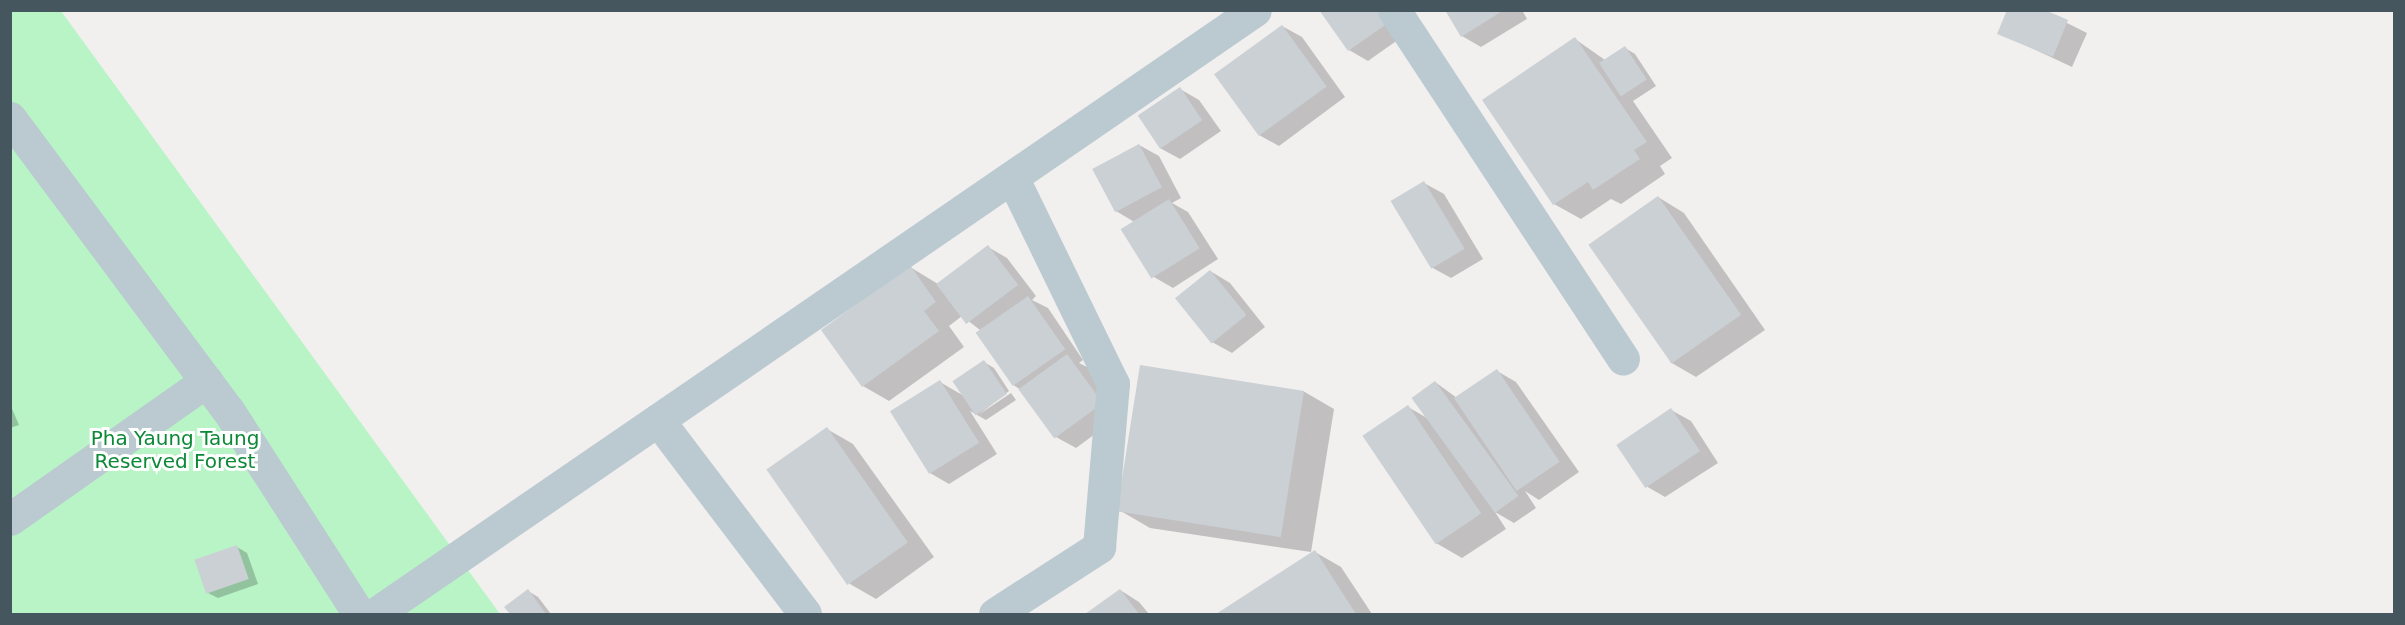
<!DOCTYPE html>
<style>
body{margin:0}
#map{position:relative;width:2405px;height:625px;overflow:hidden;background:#f2efef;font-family:"DejaVu Sans",sans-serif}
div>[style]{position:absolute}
.green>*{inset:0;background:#b8f4c6}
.shadow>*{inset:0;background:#0003}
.building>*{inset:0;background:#cad0d4;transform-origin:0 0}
.minor>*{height:33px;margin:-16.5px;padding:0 16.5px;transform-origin:16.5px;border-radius:16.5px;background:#bbcad0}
span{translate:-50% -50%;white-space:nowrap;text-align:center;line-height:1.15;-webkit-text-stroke:6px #fff;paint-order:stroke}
.park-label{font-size:20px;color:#0c8937}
.frame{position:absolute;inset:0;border:12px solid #45565f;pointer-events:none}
</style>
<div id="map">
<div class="green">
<div style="clip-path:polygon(10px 11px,61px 11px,500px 614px,11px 614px)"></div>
</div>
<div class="shadow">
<div style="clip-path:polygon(1394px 10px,1409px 32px,1368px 61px,1349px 50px)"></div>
<div style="clip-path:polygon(1447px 10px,1522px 10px,1527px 19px,1481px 47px,1462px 36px)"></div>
<div style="clip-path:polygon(2041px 10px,2087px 33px,2072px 67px,1999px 33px)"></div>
<div style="clip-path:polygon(1282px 26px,1302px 37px,1345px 97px,1279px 146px,1259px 135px)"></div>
<div style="clip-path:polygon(1575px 39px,1605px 60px,1625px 48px,1635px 54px,1656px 86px,1633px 101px,1672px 158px,1660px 166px,1665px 174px,1621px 204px,1611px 199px,1581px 219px,1554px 204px)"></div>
<div style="clip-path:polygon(1180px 89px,1199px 100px,1221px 131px,1180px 159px,1160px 148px)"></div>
<div style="clip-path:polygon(1139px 145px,1159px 156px,1181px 198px,1172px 203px,1188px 212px,1218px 259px,1173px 288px,1154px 277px,1136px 223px,1116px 211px)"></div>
<div style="clip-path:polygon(1424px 183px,1444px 194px,1483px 259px,1451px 278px,1431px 267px)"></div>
<div style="clip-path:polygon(1658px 197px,1684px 213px,1765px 330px,1696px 377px,1670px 362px)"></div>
<div style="clip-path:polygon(988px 247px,1007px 258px,1036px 296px,1032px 300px,1048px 308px,1083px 360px,1079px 363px,1087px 367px,1121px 415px,1076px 448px,1056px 437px,1021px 390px,1012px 384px,980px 330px,962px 316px,949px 326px,964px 347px,889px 401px,863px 386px,910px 267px,938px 284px)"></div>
<div style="clip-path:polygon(1210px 271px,1230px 283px,1265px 327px,1232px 353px,1212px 342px)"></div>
<div style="clip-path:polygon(984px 362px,994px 368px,1009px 391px,978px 415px,1011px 393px,1016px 400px,986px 420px,970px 411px,997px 454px,949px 484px,930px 473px,940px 382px,964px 396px)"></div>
<div style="clip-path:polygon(1497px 371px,1516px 382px,1579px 472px,1539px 500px,1525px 491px,1536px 508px,1514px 523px,1495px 512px,1506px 529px,1462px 558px,1436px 543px,1408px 407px,1427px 418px,1435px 382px,1457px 398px)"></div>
<div style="clip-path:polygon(1303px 391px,1334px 409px,1311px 552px,1150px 528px,1119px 510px)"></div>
<div style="clip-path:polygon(10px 404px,19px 425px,10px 428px)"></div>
<div style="clip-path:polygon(1671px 410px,1691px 421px,1718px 463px,1665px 497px,1646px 486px)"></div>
<div style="clip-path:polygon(827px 429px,853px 444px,934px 557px,876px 599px,850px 584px)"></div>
<div style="clip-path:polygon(237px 547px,247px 553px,258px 584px,218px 598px,208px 593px)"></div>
<div style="clip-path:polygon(1315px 552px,1341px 567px,1372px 614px,1219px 614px)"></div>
<div style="clip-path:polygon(1120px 590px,1139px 602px,1149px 614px,1087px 614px)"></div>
<div style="clip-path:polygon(528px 591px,538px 597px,551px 614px,512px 614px,506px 607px)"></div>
</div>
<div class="building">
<div style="clip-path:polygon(1319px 10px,1383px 10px,1391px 21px,1348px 51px)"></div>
<div style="clip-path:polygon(1445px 10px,1504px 10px,1461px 37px)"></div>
<div style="clip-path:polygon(2007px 10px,2045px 10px,2068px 20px,2053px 57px,1997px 34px)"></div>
<div style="left:1282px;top:25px;width:76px;height:84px;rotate:54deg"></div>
<div style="clip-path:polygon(1575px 37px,1647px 142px,1634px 150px,1640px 159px,1593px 190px,1588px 182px,1553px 205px,1482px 100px)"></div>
<div style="left:1625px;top:46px;width:40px;height:31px;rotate:57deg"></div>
<div style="left:1180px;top:87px;width:40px;height:51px;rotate:56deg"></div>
<div style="left:1139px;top:144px;width:49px;height:53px;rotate:62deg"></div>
<div style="left:1424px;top:181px;width:79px;height:39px;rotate:59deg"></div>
<div style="left:1658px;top:196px;width:145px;height:85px;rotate:55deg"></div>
<div style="left:1169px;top:199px;width:58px;height:57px;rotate:58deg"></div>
<div style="left:988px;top:245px;width:50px;height:65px;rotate:53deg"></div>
<div style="clip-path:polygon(910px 265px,936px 302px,924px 311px,939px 331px,862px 387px,821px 330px)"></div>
<div style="left:1210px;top:270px;width:58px;height:45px;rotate:51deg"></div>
<div style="left:1028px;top:296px;width:65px;height:64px;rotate:55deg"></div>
<div style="left:1067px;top:354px;width:61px;height:60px;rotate:54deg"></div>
<div style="left:984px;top:360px;width:41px;height:38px;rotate:56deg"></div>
<div style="left:1140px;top:365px;width:166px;height:148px;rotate:9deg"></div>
<div style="left:1497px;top:369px;width:112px;height:52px;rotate:56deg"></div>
<div style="left:940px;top:380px;width:74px;height:59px;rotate:58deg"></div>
<div style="left:1435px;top:381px;width:142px;height:29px;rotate:54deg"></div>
<div style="left:1408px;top:405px;width:131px;height:55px;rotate:56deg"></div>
<div style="left:1671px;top:408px;width:52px;height:66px;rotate:56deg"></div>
<div style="left:827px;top:427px;width:141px;height:74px;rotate:55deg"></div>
<div style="left:237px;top:545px;width:36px;height:45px;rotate:71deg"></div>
<div style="clip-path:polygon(1315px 550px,1356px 614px,1216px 614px)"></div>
<div style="clip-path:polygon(528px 589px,546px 614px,510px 614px,504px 607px)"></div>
<div style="clip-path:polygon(1120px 589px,1139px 614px,1085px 614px)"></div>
</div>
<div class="minor">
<div style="left:1394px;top:10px;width:417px;rotate:56.7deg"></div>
<div style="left:10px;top:118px;width:364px;rotate:53.3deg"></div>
<div style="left:228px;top:410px;width:242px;rotate:57.3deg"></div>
<div style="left:658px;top:420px;width:243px;rotate:52.8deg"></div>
<div style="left:10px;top:519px;width:240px;rotate:-35.1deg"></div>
<div style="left:375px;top:614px;width:1067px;rotate:-34.46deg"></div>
<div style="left:995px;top:614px;width:124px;rotate:-32.8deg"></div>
<div style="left:1099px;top:547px;width:164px;rotate:-85.1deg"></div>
<div style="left:1113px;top:384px;width:230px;rotate:-116deg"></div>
</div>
<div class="park-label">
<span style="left:175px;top:450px">Pha Yaung Taung<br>Reserved Forest</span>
</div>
<div class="frame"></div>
</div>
